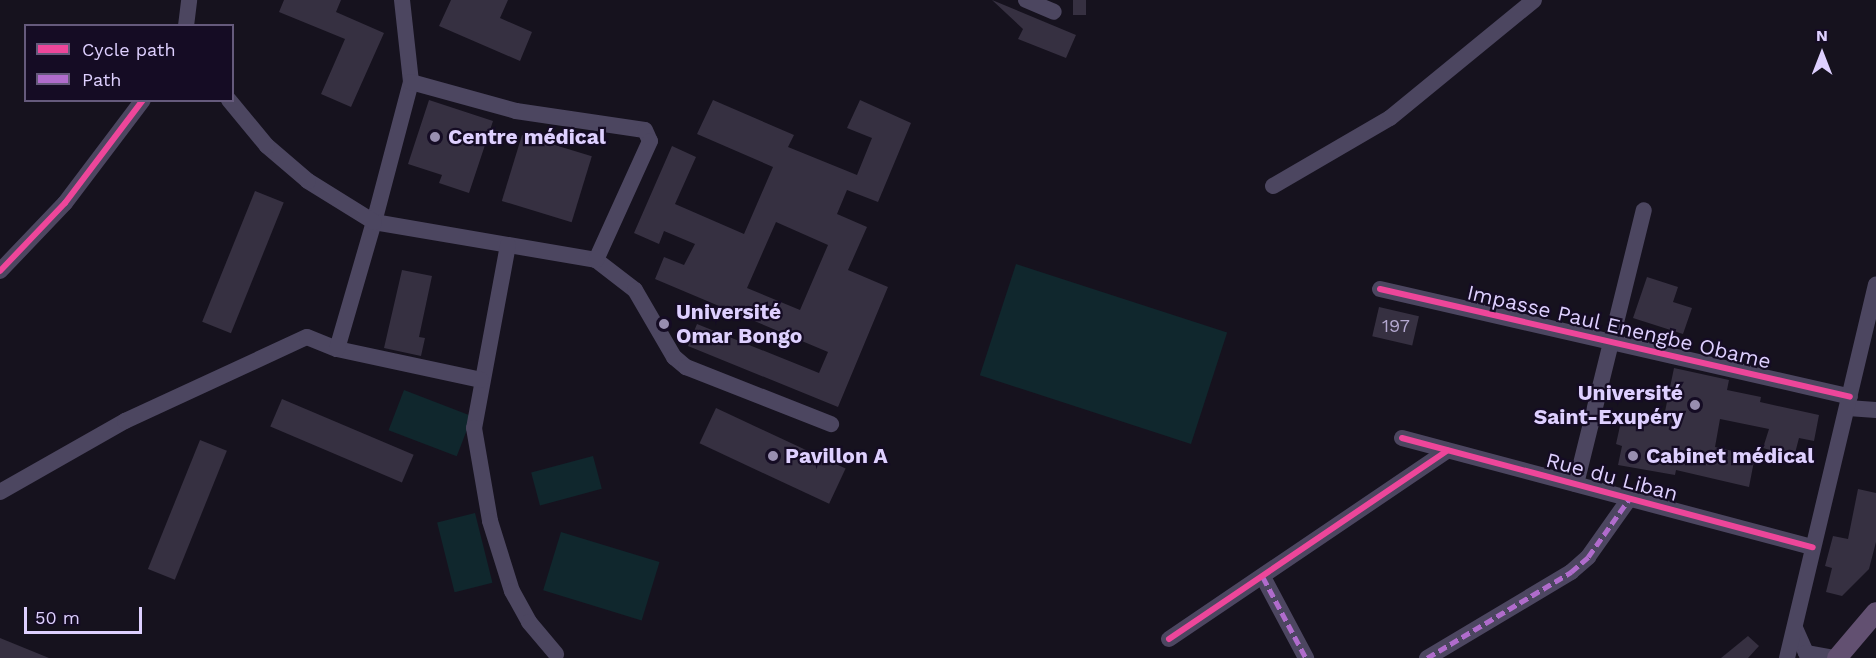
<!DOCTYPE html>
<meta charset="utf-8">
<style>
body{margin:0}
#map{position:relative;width:1876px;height:658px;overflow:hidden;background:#16121e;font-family:"Work Sans",sans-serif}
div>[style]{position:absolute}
.green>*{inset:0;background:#10272d;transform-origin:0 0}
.building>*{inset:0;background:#363041;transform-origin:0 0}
.minor>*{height:16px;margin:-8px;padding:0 8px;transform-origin:8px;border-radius:8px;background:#4c4660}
.major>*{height:20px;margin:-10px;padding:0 10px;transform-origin:10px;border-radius:10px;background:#625071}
.quiet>*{height:4.5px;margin-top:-2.25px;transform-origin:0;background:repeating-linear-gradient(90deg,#b06ccc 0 9px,transparent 0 13.5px)}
.cycleway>*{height:6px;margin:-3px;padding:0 3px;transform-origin:3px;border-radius:3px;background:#ed469a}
.dots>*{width:16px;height:16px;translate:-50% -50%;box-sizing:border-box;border:3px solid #150c24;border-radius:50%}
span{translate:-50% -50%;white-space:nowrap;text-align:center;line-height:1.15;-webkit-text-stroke:4.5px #150c24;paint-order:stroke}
.number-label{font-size:18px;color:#b4a8d0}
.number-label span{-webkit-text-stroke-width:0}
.poi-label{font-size:21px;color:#ded0ff;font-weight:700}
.left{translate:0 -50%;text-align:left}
.right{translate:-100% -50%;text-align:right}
.street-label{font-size:21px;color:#ded0ff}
.legend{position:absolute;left:24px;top:24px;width:210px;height:78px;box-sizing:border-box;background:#150c24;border:2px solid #655a7c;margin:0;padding:8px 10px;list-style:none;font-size:18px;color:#ded0ff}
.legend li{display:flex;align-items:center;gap:12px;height:30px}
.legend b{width:30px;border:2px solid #655a7c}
.north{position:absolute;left:1792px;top:24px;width:60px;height:60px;-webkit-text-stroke:4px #150c24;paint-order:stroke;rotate:0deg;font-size:16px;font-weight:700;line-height:24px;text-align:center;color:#ded0ff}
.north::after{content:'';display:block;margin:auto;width:21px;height:27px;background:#ded0ff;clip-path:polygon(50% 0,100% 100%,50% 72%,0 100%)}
.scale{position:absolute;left:24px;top:607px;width:118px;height:27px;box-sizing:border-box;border:3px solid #ded0ff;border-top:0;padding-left:8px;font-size:18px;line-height:21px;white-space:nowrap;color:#ded0ff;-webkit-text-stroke:4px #150c24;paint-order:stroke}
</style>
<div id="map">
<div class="green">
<div style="left:1016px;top:264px;width:222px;height:117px;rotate:18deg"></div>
<div style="left:404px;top:390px;width:73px;height:43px;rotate:21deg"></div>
<div style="left:593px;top:456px;width:34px;height:64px;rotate:75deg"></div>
<div style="left:475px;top:513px;width:72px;height:39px;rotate:76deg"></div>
<div style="left:561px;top:532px;width:103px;height:61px;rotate:17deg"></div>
</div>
<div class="building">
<div style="clip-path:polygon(284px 0,341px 0,336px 12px,384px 33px,351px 107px,321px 94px,345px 39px,279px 12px)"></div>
<div style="clip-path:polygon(451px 0,508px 0,500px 18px,532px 32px,520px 61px,439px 26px)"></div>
<div style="clip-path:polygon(992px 0,1076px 35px,1066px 58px,1018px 39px,1023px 29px)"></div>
<div style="left:1073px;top:0;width:13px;height:15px"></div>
<div style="clip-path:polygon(429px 100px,493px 121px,469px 193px,439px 183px,442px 175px,408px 164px)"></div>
<div style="clip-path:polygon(evenodd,713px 100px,794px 135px,788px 147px,857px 175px,872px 138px,847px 128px,860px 100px,911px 123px,878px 202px,847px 190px,837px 214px,867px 227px,848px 270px,888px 287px,838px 407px,688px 346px,697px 324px,819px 373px,828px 352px,655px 279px,664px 257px,684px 265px,695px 244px,664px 231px,659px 244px,634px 233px,672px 146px,696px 157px,675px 204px,744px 234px,773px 167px,697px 134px,713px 100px,776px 222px,828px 245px,800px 310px,747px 288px,776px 222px)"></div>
<div style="left:522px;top:135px;width:73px;height:69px;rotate:17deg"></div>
<div style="left:255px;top:191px;width:31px;height:141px;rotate:22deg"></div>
<div style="clip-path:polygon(402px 270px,432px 276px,419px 337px,425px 338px,421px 356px,384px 348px)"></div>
<div style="clip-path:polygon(1647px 277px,1678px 287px,1673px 302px,1692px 308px,1683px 334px,1633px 318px)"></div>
<div style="left:1379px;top:307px;width:41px;height:30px;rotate:13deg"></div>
<div style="clip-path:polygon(1674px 368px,1729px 380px,1727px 390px,1761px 397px,1760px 402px,1819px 415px,1814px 441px,1799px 438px,1794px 457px,1763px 448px,1769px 429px,1720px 419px,1715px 447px,1755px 456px,1749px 487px,1676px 470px,1675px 475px,1618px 465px,1622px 446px,1616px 444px,1622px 417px,1662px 426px)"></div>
<div style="left:282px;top:399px;width:143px;height:30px;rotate:23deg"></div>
<div style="left:716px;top:408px;width:143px;height:39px;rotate:25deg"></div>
<div style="left:200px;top:440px;width:29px;height:139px;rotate:22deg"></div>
<div style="clip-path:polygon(1858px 489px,1876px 493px,1876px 542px,1869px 569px,1842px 596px,1826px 592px,1832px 568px,1825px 566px,1833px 536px,1848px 539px)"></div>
<div style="clip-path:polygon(1748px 636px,1759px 646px,1748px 658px,1721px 658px)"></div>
<div style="clip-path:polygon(0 638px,49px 658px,0 658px)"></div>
</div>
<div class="minor">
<div style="left:402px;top:0;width:82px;rotate:83.7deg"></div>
<div style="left:411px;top:82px;width:145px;rotate:104.8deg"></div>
<div style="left:374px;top:222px;width:225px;rotate:9.7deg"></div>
<div style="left:596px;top:260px;width:49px;rotate:37.6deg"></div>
<div style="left:635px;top:290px;width:78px;rotate:59.8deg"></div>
<div style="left:674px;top:357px;width:16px;rotate:40deg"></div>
<div style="left:686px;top:367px;width:156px;rotate:21.5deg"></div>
<div style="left:1026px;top:0;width:30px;rotate:23deg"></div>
<div style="left:186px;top:26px;width:26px;rotate:-83deg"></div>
<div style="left:411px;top:82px;width:109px;rotate:15.4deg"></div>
<div style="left:516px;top:111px;width:130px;rotate:8.4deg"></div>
<div style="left:645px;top:130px;width:12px;rotate:66deg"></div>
<div style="left:650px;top:141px;width:131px;rotate:114.4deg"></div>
<div style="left:1273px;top:186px;width:135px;rotate:-30.2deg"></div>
<div style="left:1390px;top:118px;width:186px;rotate:-39.3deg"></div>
<div style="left:508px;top:245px;width:186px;rotate:100.5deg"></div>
<div style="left:474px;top:428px;width:94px;rotate:80.2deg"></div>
<div style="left:490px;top:521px;width:73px;rotate:72.6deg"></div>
<div style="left:512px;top:591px;width:35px;rotate:61deg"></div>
<div style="left:529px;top:622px;width:42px;rotate:49.8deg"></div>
<div style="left:0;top:271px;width:94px;rotate:-46.3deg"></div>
<div style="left:65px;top:203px;width:129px;rotate:-52.9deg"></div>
<div style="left:1380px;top:289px;width:482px;rotate:12.9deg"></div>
<div style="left:337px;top:349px;width:147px;rotate:12.1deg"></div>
<div style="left:1848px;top:408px;width:28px;rotate:4deg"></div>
<div style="left:1402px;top:438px;width:425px;rotate:14.9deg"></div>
<div style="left:1576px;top:484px;width:282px;rotate:-76.1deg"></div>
<div style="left:0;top:492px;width:144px;rotate:-29.6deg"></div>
<div style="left:125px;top:421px;width:200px;rotate:-24.8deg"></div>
<div style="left:307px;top:337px;width:32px;rotate:22deg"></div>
<div style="left:337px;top:349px;width:132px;rotate:-73.8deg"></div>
<div style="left:374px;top:222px;width:78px;rotate:-148.2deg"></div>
<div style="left:308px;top:181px;width:54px;rotate:-139.5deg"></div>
<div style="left:267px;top:146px;width:60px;rotate:-129.6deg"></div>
<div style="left:1263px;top:577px;width:92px;rotate:62deg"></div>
<div style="left:1795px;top:628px;width:27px;rotate:66deg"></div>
<div style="left:1806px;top:653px;width:28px;rotate:10deg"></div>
<div style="left:1169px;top:639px;width:336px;rotate:-34.1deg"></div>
<div style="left:1427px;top:658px;width:168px;rotate:-30.8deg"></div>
<div style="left:1571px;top:572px;width:23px;rotate:-41deg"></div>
<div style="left:1588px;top:557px;width:71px;rotate:-54.7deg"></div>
<div style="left:1787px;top:658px;width:384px;rotate:-76.6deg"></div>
</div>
<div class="major">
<div style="left:1837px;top:658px;width:60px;rotate:-49.7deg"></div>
</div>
<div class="quiet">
<div style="left:1263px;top:577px;width:92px;rotate:62deg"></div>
<div style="left:1427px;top:658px;width:168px;rotate:-30.8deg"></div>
<div style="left:1571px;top:572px;width:23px;rotate:-41deg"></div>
<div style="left:1588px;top:557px;width:71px;rotate:-54.7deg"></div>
</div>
<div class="cycleway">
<div style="left:0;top:271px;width:94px;rotate:-46.3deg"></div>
<div style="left:65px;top:203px;width:129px;rotate:-52.9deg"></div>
<div style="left:1380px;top:289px;width:482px;rotate:12.9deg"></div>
<div style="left:1402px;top:438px;width:425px;rotate:14.9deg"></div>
<div style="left:1169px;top:639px;width:336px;rotate:-34.1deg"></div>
</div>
<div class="dots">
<div style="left:435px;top:137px;background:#988eb0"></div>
<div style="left:664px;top:324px;background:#988eb0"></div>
<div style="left:1695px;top:405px;background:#988eb0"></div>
<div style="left:773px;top:456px;background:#988eb0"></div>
<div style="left:1633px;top:456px;background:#988eb0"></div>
</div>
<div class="number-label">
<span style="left:1396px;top:326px">197</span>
</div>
<div class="poi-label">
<span class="left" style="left:448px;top:137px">Centre médical</span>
<span class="left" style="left:676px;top:324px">Université<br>Omar Bongo</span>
<span class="right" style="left:1683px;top:405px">Université<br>Saint-Exupéry</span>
<span class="left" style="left:785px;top:456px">Pavillon A</span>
<span class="left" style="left:1646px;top:456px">Cabinet médical</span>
</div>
<div class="street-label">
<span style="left:1619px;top:327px;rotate:13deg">Impasse Paul Enengbe Obame</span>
<span style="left:1612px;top:477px;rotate:15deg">Rue du Liban</span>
</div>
<ul class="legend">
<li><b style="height:8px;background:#ed469a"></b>Cycle path</li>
<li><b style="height:8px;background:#b06ccc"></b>Path</li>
</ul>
<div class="north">N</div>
<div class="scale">50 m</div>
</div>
